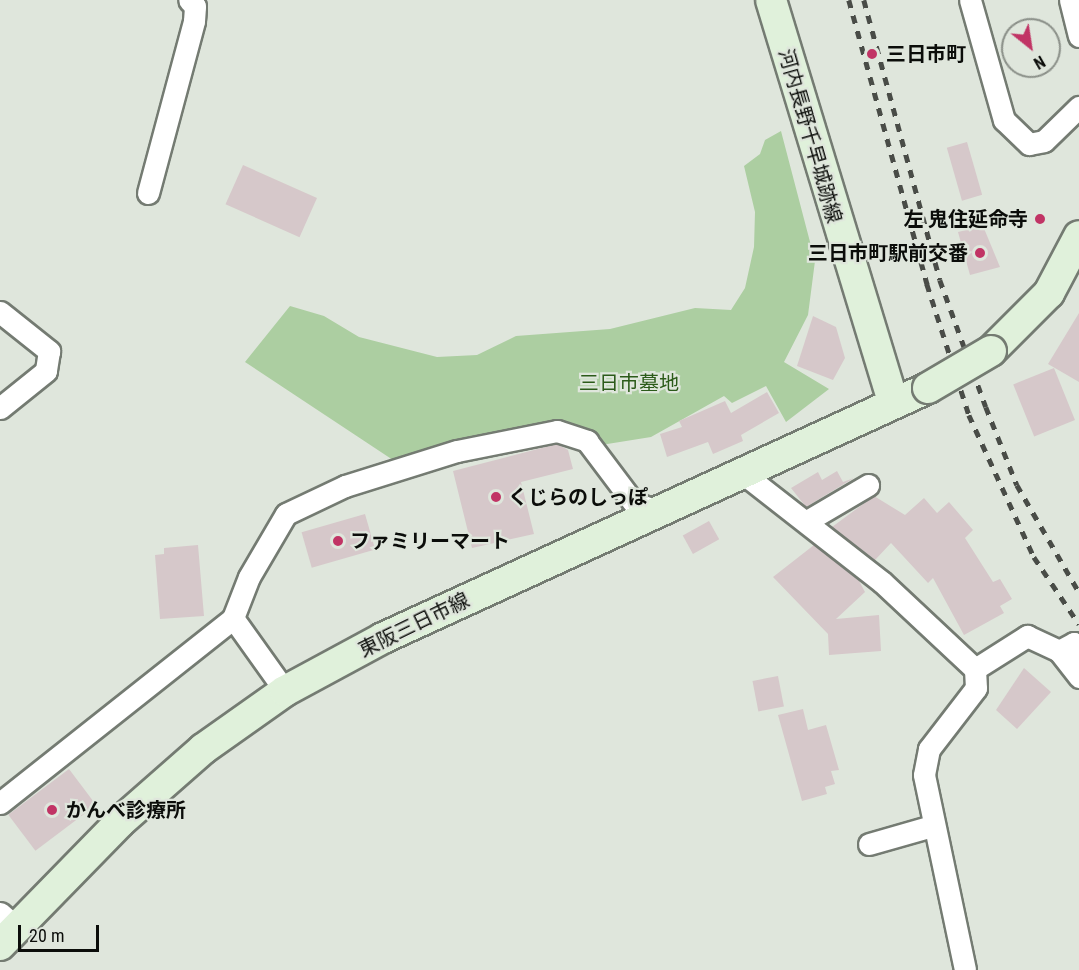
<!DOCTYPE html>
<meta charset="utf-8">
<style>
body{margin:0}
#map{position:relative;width:1079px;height:970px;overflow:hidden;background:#dfe6dc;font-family:"Roboto Condensed","Noto Sans JP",sans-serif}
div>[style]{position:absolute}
.green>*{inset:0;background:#accea1}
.building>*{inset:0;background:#d6c8ca;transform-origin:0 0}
.roads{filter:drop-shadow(2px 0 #747b72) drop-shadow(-2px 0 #747b72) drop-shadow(0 2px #747b72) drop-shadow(0 -2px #747b72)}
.street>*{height:21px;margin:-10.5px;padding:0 10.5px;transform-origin:10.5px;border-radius:10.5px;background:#fff}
.secondary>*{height:30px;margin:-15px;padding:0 15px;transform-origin:15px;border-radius:15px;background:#e0f1db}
.rail>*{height:4.5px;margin-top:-2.25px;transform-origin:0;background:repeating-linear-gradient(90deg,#494c47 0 8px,transparent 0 16px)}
.bridges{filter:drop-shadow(2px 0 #747b72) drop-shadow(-2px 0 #747b72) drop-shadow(0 2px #747b72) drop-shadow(0 -2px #747b72)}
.secondary-bridge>*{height:30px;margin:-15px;padding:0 15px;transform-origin:15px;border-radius:15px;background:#e0f1db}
.dots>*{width:16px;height:16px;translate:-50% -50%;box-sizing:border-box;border:3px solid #dfe6dc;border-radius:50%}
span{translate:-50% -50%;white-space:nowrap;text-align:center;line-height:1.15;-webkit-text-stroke:4.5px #dfe6dc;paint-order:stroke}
.poi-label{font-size:20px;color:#0b0d0a;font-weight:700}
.left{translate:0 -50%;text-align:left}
.right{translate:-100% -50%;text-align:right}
.street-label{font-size:20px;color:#0b0d0a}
.park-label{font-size:20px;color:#2c5b1a}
.north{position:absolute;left:1001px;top:18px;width:60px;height:60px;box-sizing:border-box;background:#dfe6dc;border:2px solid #8a8f88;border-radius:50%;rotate:150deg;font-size:16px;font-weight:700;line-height:24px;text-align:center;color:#0b0d0a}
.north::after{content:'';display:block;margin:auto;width:21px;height:27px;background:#c13465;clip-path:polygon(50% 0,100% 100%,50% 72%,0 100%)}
.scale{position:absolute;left:18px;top:925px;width:81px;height:27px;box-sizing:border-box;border:3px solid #0b0d0a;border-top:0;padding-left:8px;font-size:18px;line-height:21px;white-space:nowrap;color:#0b0d0a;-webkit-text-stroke:4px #dfe6dc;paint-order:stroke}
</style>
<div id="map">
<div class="green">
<div style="clip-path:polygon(781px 131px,815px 261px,808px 315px,784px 362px,829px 389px,786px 422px,766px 386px,732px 403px,724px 396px,651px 437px,601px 445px,553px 426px,396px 462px,245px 362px,290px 306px,324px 316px,359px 337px,437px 357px,477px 355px,516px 336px,610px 329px,695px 308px,731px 310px,745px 288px,754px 247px,755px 212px,744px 166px,760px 154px,765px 140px)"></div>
</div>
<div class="building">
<div style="left:967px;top:142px;width:55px;height:21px;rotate:74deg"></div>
<div style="left:243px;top:165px;width:81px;height:43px;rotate:24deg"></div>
<div style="clip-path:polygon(983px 226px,1000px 267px,970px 275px,958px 232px)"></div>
<div style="clip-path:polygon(1079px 313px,1079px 382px,1048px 364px)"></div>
<div style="clip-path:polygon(813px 316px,836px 327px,845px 358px,833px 380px,797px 366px)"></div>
<div style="left:1054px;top:368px;width:56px;height:44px;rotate:68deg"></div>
<div style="clip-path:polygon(767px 392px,779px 413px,741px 435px,743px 441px,713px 454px,708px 442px,667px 457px,660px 434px,682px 427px,679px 421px,725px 401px,731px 413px)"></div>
<div style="clip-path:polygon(557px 444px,568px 450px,573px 469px,521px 482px,534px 534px,472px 548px,453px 471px)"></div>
<div style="clip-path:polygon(837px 471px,843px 482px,854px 478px,806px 507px,791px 488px,818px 472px,822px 480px)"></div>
<div style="clip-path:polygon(874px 496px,905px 515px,924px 498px,937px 513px,949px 502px,973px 530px,965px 538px,993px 582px,1000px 579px,1012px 599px,1000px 606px,1004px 613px,964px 635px,933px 578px,928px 583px,891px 543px,875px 560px,832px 527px)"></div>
<div style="left:365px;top:514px;width:37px;height:66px;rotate:74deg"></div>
<div style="left:709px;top:521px;width:21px;height:30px;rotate:61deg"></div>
<div style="clip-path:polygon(198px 545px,204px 616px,160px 619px,155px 555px,164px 554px,164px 548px)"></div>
<div style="clip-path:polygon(814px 545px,858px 579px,865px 592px,836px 619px,879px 615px,881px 651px,829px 655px,828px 634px,773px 577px)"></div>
<div style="clip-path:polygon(1024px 668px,1051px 692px,1017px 729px,996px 710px)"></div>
<div style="left:778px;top:676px;width:31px;height:26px;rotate:79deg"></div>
<div style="clip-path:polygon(803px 709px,808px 730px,826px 725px,839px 770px,831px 771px,835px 784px,825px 787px,827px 794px,802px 801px,778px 715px)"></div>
<div style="left:69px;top:769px;width:45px;height:76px;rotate:53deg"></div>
</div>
<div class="roads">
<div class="street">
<div style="left:970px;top:0;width:125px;rotate:74.2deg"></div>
<div style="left:1004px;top:120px;width:35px;rotate:44deg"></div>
<div style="left:1029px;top:144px;width:15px;rotate:-11deg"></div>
<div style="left:1044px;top:141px;width:49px;rotate:-44.2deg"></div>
<div style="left:1070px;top:0;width:37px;rotate:76deg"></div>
<div style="left:148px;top:193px;width:178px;rotate:-75deg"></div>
<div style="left:194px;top:21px;width:15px;rotate:-86deg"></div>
<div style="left:195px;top:6px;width:8px;rotate:-135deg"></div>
<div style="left:0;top:312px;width:63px;rotate:38.5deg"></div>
<div style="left:49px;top:351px;width:20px;rotate:99deg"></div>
<div style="left:46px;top:371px;width:59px;rotate:141.2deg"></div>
<div style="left:745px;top:475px;width:174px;rotate:38deg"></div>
<div style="left:882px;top:582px;width:127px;rotate:43.1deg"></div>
<div style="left:975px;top:669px;width:19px;rotate:87deg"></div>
<div style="left:976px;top:688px;width:77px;rotate:127.6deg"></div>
<div style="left:929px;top:749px;width:26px;rotate:101deg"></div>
<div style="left:924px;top:775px;width:199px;rotate:78.1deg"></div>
<div style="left:807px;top:521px;width:71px;rotate:-30.5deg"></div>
<div style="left:233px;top:618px;width:90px;rotate:54.5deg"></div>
<div style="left:1059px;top:651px;width:17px;rotate:-28deg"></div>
<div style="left:1074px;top:643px;width:9px;rotate:58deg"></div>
<div style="left:975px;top:669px;width:62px;rotate:-32.4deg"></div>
<div style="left:1027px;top:636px;width:35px;rotate:25deg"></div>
<div style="left:1059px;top:651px;width:33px;rotate:52deg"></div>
<div style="left:0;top:803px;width:298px;rotate:-38.4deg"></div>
<div style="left:233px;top:618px;width:44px;rotate:-68.7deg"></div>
<div style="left:249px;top:577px;width:73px;rotate:-59.6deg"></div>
<div style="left:286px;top:514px;width:65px;rotate:-25.4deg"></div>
<div style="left:345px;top:486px;width:117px;rotate:-17.4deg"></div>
<div style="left:457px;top:451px;width:102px;rotate:-11.3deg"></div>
<div style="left:557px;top:431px;width:32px;rotate:18deg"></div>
<div style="left:587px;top:441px;width:76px;rotate:53deg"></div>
<div style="left:633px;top:502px;width:26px;rotate:21deg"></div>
<div style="left:869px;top:844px;width:66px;rotate:-15.9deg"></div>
<div style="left:0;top:913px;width:20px;rotate:41deg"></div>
</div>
<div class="secondary">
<div style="left:771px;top:0;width:420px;rotate:73.1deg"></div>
<div style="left:991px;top:351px;width:82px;rotate:-45deg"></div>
<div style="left:1049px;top:293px;width:64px;rotate:-62.2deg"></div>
<div style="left:0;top:945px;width:172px;rotate:-45.7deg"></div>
<div style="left:120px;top:822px;width:111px;rotate:-41.3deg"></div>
<div style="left:203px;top:749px;width:100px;rotate:-35.3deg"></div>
<div style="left:285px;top:691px;width:111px;rotate:-28.4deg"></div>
<div style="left:383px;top:638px;width:600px;rotate:-24.64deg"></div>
</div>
</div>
<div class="rail">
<div style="left:849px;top:0;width:295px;rotate:74.6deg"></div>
<div style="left:927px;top:284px;width:138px;rotate:72.2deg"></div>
<div style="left:969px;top:415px;width:156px;rotate:65.4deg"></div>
<div style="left:1034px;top:557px;width:81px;rotate:56.1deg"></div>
<div style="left:864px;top:0;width:290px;rotate:74.8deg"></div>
<div style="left:940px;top:280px;width:135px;rotate:70.1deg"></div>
<div style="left:986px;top:407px;width:84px;rotate:68.3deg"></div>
<div style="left:1017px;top:485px;width:124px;rotate:59.9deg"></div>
</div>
<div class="bridges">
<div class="secondary-bridge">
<div style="left:928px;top:388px;width:73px;rotate:-30.4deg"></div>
</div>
</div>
<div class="dots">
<div style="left:872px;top:54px;background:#c13465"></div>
<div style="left:1040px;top:219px;background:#c13465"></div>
<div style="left:980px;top:253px;background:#c13465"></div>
<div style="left:496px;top:497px;background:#c13465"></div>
<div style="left:338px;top:541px;background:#c13465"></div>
<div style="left:52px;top:810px;background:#c13465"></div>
</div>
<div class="poi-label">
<span class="left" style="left:886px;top:54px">三日市町</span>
<span class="right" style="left:1028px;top:219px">左 鬼住延命寺</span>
<span class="right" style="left:968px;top:253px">三日市町駅前交番</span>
<span class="left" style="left:508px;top:497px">くじらのしっぽ</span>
<span class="left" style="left:350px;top:541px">ファミリーマート</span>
<span class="left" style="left:66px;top:810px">かんべ診療所</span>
</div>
<div class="street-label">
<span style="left:810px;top:136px;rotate:74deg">河内長野千早城跡線</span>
<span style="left:414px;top:625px;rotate:-26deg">東阪三日市線</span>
</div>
<div class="park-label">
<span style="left:629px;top:383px">三日市墓地</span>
</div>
<div class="north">N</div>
<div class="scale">20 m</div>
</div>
